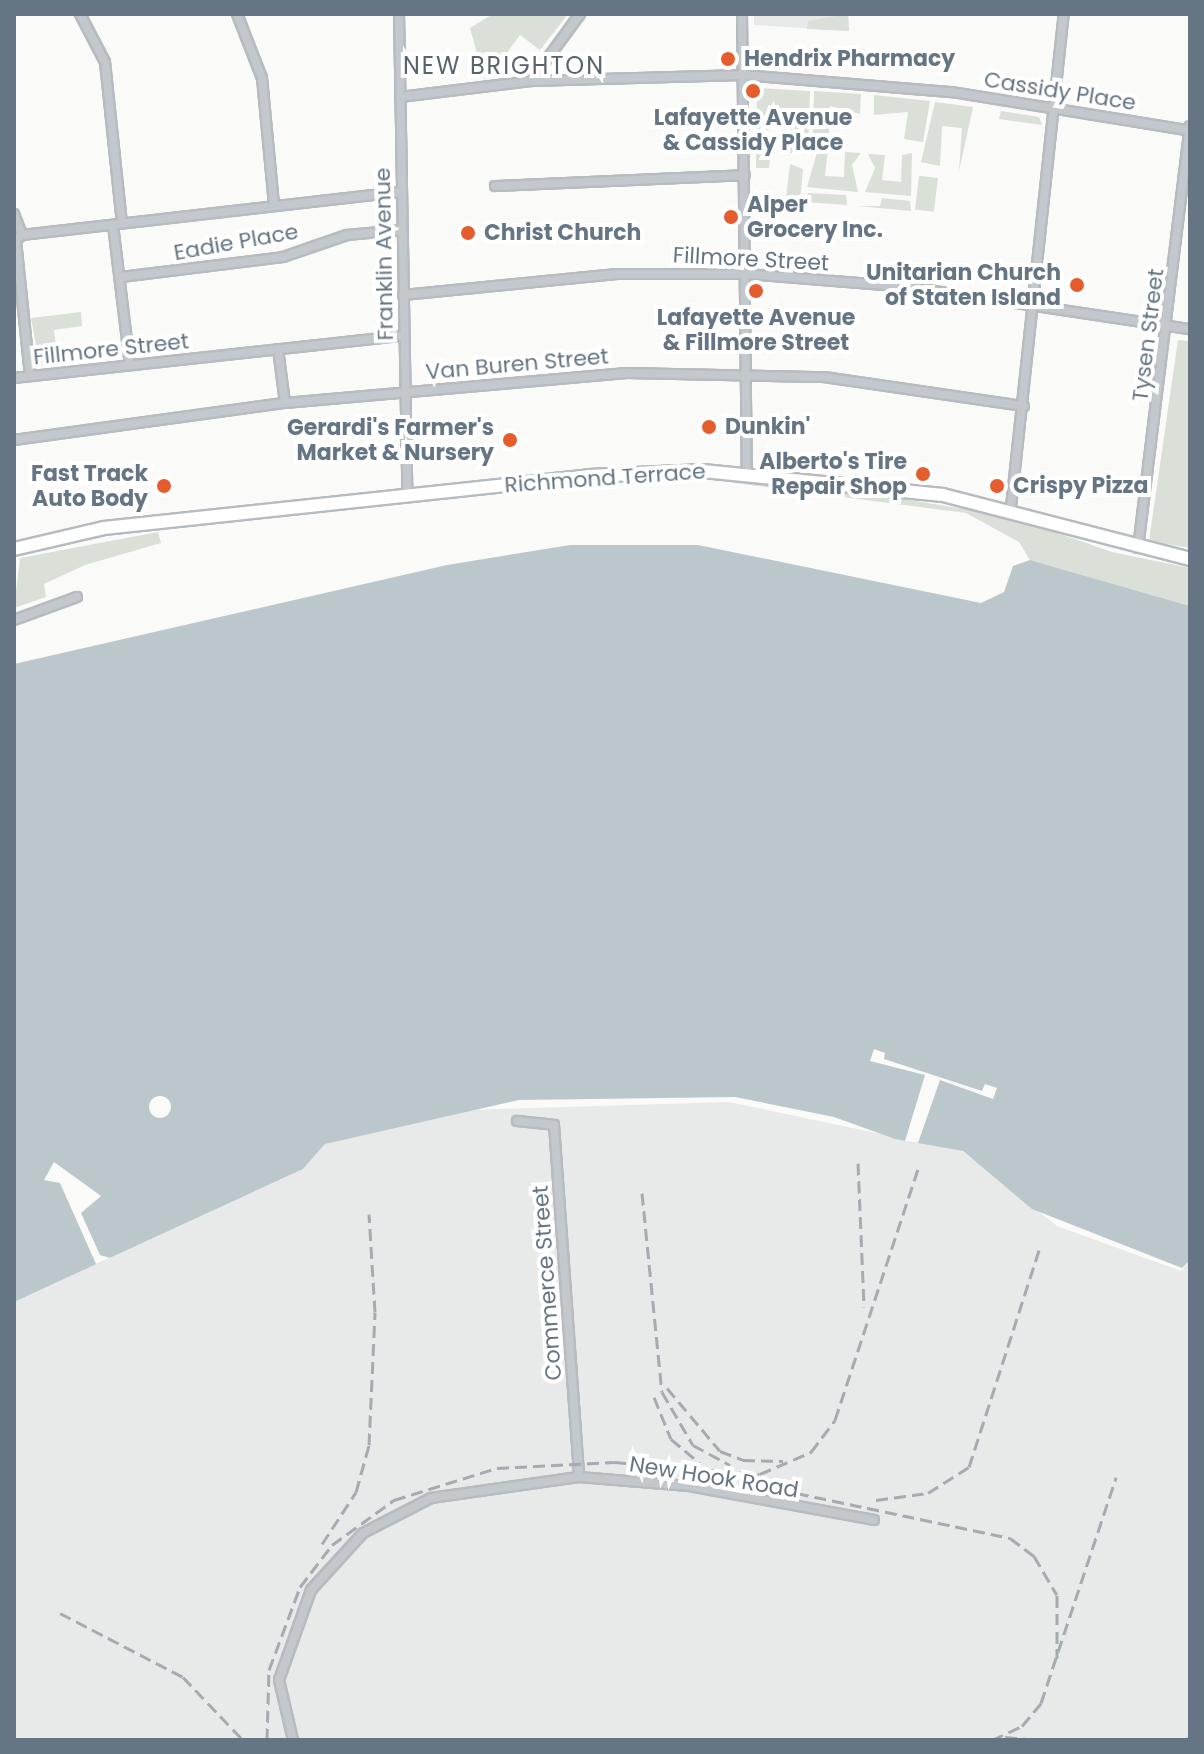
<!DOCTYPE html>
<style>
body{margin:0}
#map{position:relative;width:1204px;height:1754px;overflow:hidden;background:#fafaf8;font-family:Poppins,sans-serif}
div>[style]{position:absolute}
.built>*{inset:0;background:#e8e9e9}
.green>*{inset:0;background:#dadfd7;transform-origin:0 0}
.water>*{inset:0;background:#bcc7cc}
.pier>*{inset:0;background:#fafaf8}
.round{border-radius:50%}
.roads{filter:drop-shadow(2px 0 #b6bbc0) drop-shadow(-2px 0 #b6bbc0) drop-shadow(0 2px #b6bbc0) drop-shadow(0 -2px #b6bbc0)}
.street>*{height:8px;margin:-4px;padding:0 4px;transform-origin:4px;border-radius:4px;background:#c3c8cc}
.secondary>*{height:12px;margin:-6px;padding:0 6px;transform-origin:6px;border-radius:6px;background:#fff}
.rail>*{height:3px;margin-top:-1.5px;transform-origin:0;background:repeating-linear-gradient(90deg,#a4abb1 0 12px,transparent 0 18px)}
.dots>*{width:22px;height:22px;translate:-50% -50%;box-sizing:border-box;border:4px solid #fff;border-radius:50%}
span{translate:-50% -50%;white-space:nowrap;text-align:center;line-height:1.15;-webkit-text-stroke:8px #fff;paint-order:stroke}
.poi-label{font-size:22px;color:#657583;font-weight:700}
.left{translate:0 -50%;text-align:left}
.right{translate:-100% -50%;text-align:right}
.street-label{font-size:22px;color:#657583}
.neighbourhood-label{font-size:24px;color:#57636e;letter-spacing:2px}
.frame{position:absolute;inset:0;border:16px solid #657583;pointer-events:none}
</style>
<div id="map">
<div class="built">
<div style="clip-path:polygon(754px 14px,848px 14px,849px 31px,754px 25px)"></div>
<div style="clip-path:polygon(729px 1102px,962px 1151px,1057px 1226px,1181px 1271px,1190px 1260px,1190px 1740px,14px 1740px,14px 1302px,303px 1169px,325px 1144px,438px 1111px)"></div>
</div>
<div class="green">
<div style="clip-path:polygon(493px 14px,568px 14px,540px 50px,520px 35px,506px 54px,523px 67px,484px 79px,470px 28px)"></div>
<div style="clip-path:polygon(848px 14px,849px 31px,807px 29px,808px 21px)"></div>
<div style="clip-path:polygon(758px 88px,810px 91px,808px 154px,790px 153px,789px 111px,773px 111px,771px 129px,755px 132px)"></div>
<div style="clip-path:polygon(814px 91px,861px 94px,860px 114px,830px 106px,829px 133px,813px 133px)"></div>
<div style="clip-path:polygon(874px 95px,930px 101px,923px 142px,904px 139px,908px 112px,874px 115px)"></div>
<div style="clip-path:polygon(935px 102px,973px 107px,959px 171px,962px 128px,942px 126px,940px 166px,921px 162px)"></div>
<div style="clip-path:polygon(1001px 111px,1039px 117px,1042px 125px,999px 119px)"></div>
<div style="clip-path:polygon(756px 136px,772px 138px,769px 168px,756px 168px)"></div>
<div style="clip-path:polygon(819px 146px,828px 148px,825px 176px,844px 177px,845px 152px,861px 153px,852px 165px,858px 192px,807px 187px)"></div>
<div style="clip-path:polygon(868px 154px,885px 155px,882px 180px,901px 182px,902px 155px,912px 153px,911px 196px,865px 192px,875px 168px)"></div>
<div style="clip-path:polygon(790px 164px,803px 169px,800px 201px,786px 199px)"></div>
<div style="left:938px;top:178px;width:34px;height:19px;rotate:97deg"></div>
<div style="clip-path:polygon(808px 193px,846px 195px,847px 205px,805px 202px)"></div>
<div style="clip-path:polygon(882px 198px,910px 201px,911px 211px,858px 206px,880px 206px)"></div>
<div style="clip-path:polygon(81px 312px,82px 326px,54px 330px,58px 365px,40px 367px,31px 318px)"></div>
<div style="clip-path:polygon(1178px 340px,1190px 341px,1190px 548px,1149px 541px)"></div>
<div style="clip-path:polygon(727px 482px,872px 494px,1008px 516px,1112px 552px,1190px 568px,1190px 606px,1030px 560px,1019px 542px,966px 513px)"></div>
<div style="clip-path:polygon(158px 532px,161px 543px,85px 565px,44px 584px,46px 597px,14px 608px,20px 558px)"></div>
</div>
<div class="water">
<div style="clip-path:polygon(570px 545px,698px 545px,981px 603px,1004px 592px,1013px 566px,1030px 560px,1190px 606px,1190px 1260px,1182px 1268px,1032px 1209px,963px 1151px,895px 1139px,834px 1117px,735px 1097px,519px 1100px,325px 1144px,303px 1169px,14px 1302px,14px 664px,447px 565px)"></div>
</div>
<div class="pier">
<div style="clip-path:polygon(874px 1049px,885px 1053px,884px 1059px,982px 1091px,985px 1084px,997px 1088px,993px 1099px,940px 1080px,918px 1143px,905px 1141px,925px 1075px,870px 1061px)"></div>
<div class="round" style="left:149px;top:1096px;width:22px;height:22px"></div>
<div style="clip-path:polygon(54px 1162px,101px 1196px,81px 1213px,100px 1255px,110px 1258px,96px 1264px,60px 1183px,44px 1180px)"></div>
</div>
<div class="roads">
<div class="street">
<div style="left:80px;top:14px;width:54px;rotate:62.5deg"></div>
<div style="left:105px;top:62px;width:162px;rotate:84deg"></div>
<div style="left:237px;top:14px;width:69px;rotate:68.7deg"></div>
<div style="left:262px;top:78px;width:128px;rotate:84.6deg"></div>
<div style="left:399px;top:14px;width:480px;rotate:89deg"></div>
<div style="left:742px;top:14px;width:458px;rotate:89.4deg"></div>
<div style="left:531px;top:81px;width:83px;rotate:-53.8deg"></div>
<div style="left:400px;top:97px;width:132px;rotate:-7deg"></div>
<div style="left:531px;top:81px;width:212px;rotate:-1.6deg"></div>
<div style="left:743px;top:75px;width:210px;rotate:4.7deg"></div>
<div style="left:952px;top:92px;width:238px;rotate:9.2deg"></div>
<div style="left:495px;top:186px;width:250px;rotate:-2.5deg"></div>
<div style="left:14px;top:214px;width:22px;rotate:69deg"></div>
<div style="left:113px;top:225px;width:141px;rotate:83.1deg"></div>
<div style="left:121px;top:277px;width:163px;rotate:-7deg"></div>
<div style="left:283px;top:257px;width:68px;rotate:-19deg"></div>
<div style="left:347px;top:235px;width:55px;rotate:-5.2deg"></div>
<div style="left:403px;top:295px;width:215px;rotate:-5.6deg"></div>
<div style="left:617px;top:274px;width:130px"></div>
<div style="left:747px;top:274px;width:162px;rotate:4.6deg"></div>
<div style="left:908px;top:287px;width:285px;rotate:8.5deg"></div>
<div style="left:278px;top:349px;width:54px;rotate:82.6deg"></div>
<div style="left:30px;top:376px;width:137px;rotate:-95.9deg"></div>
<div style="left:16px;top:240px;width:8px;rotate:-40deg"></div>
<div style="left:22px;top:235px;width:382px;rotate:-6.5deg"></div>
<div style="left:14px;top:378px;width:391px;rotate:-6.2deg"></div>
<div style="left:14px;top:440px;width:274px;rotate:-7.8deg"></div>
<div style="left:285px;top:403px;width:343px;rotate:-5deg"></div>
<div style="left:627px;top:373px;width:197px;rotate:1.2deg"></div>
<div style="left:824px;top:377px;width:202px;rotate:8.3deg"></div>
<div style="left:1011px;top:507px;width:496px;rotate:-83.9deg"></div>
<div style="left:1138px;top:548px;width:425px;rotate:-83deg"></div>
<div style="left:14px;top:620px;width:67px;rotate:-20.1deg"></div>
<div style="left:517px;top:1121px;width:37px;rotate:6deg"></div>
<div style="left:554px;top:1125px;width:353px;rotate:85.9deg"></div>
<div style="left:293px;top:1740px;width:62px;rotate:-103.1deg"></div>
<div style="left:279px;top:1680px;width:96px;rotate:-70.4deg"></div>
<div style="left:311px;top:1590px;width:77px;rotate:-47.6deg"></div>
<div style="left:363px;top:1533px;width:76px;rotate:-27.2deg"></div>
<div style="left:431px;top:1498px;width:149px;rotate:-8.1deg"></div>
<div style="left:579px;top:1477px;width:110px;rotate:4.7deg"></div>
<div style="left:689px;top:1486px;width:188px;rotate:10.4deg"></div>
</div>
<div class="secondary">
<div style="left:14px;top:549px;width:92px;rotate:-13.1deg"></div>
<div style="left:104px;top:528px;width:488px;rotate:-6.1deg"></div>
<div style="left:589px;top:476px;width:114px;rotate:-2.5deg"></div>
<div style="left:703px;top:471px;width:241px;rotate:5.7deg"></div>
<div style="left:943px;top:495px;width:255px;rotate:14.5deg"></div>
</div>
</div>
<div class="rail">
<div style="left:858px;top:1163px;width:144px;rotate:87.6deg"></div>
<div style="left:642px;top:1193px;width:200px;rotate:84.3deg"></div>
<div style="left:662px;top:1392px;width:61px;rotate:59.7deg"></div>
<div style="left:693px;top:1445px;width:42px;rotate:28.4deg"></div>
<div style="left:667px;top:1388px;width:82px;rotate:49.9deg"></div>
<div style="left:720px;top:1451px;width:25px;rotate:21deg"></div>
<div style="left:743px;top:1460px;width:40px;rotate:1.4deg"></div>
<div style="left:654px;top:1397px;width:45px;rotate:68deg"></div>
<div style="left:671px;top:1439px;width:38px;rotate:40deg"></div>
<div style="left:744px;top:1482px;width:272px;rotate:11.9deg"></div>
<div style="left:1010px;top:1538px;width:30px;rotate:37deg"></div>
<div style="left:1034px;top:1556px;width:45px;rotate:59.5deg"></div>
<div style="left:1057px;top:1595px;width:63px;rotate:90deg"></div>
<div style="left:876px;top:1500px;width:52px;rotate:-7.7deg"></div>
<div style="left:928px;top:1493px;width:49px;rotate:-32.4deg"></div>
<div style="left:969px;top:1467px;width:234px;rotate:-72.1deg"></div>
<div style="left:322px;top:1544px;width:62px;rotate:-56.8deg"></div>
<div style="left:356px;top:1492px;width:49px;rotate:-74.5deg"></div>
<div style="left:369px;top:1445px;width:133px;rotate:-87.4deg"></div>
<div style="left:375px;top:1312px;width:98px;rotate:-93.5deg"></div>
<div style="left:60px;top:1613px;width:139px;rotate:27.5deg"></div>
<div style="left:183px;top:1677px;width:87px;rotate:46.4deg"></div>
<div style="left:1005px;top:1737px;width:36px;rotate:5deg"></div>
<div style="left:922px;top:1739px;width:2px;rotate:27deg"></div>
<div style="left:267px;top:1740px;width:70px;rotate:-88.4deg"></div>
<div style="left:269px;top:1670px;width:89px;rotate:-69.5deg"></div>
<div style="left:300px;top:1587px;width:53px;rotate:-52.7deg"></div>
<div style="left:332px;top:1545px;width:77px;rotate:-36deg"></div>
<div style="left:394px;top:1500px;width:108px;rotate:-17.3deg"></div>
<div style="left:497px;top:1468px;width:117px;rotate:-2.9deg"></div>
<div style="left:614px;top:1462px;width:146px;rotate:4.7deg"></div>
<div style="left:760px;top:1474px;width:56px;rotate:-23.3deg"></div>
<div style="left:811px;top:1452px;width:40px;rotate:-53deg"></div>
<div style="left:835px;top:1420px;width:268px;rotate:-71.7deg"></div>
<div style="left:992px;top:1740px;width:33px;rotate:-25deg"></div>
<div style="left:1022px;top:1726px;width:30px;rotate:-50deg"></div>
<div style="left:1041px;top:1703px;width:238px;rotate:-71.6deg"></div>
<div style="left:1186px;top:1740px;width:5px;rotate:-37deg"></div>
</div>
<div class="dots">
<div style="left:728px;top:59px;background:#e55d2d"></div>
<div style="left:753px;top:91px;background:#e55d2d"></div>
<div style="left:731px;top:217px;background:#e55d2d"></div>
<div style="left:468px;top:233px;background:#e55d2d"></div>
<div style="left:1077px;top:285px;background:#e55d2d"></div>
<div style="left:756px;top:291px;background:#e55d2d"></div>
<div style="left:709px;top:427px;background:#e55d2d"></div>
<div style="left:510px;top:440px;background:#e55d2d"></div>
<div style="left:923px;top:474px;background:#e55d2d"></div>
<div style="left:164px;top:486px;background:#e55d2d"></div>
<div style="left:997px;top:486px;background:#e55d2d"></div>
</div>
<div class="poi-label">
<span class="left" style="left:744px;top:59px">Hendrix Pharmacy</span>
<span style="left:753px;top:130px">Lafayette Avenue<br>&amp; Cassidy Place</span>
<span class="left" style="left:747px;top:217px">Alper<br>Grocery Inc.</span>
<span class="left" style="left:484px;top:233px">Christ Church</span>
<span class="right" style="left:1061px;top:285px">Unitarian Church<br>of Staten Island</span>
<span style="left:756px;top:330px">Lafayette Avenue<br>&amp; Fillmore Street</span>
<span class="right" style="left:494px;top:440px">Gerardi's Farmer's<br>Market &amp; Nursery</span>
<span class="left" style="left:725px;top:427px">Dunkin'</span>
<span class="right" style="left:907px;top:474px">Alberto's Tire<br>Repair Shop</span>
<span class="right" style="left:148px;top:486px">Fast Track<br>Auto Body</span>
<span class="left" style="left:1013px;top:486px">Crispy Pizza</span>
</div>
<div class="street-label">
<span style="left:1060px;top:91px;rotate:9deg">Cassidy Place</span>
<span style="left:236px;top:242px;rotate:-10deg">Eadie Place</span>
<span style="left:384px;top:254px;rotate:-91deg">Franklin Avenue</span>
<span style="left:751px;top:259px;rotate:3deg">Fillmore Street</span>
<span style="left:1148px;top:335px;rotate:-83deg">Tysen Street</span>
<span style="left:111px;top:349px;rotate:-6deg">Fillmore Street</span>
<span style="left:517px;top:364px;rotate:-5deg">Van Buren Street</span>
<span style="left:605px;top:478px;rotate:-4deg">Richmond Terrace</span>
<span style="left:547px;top:1283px;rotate:-94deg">Commerce Street</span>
<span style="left:714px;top:1477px;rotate:9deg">New Hook Road</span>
</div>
<div class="neighbourhood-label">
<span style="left:504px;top:66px">NEW BRIGHTON</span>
</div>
<div class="frame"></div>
</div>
